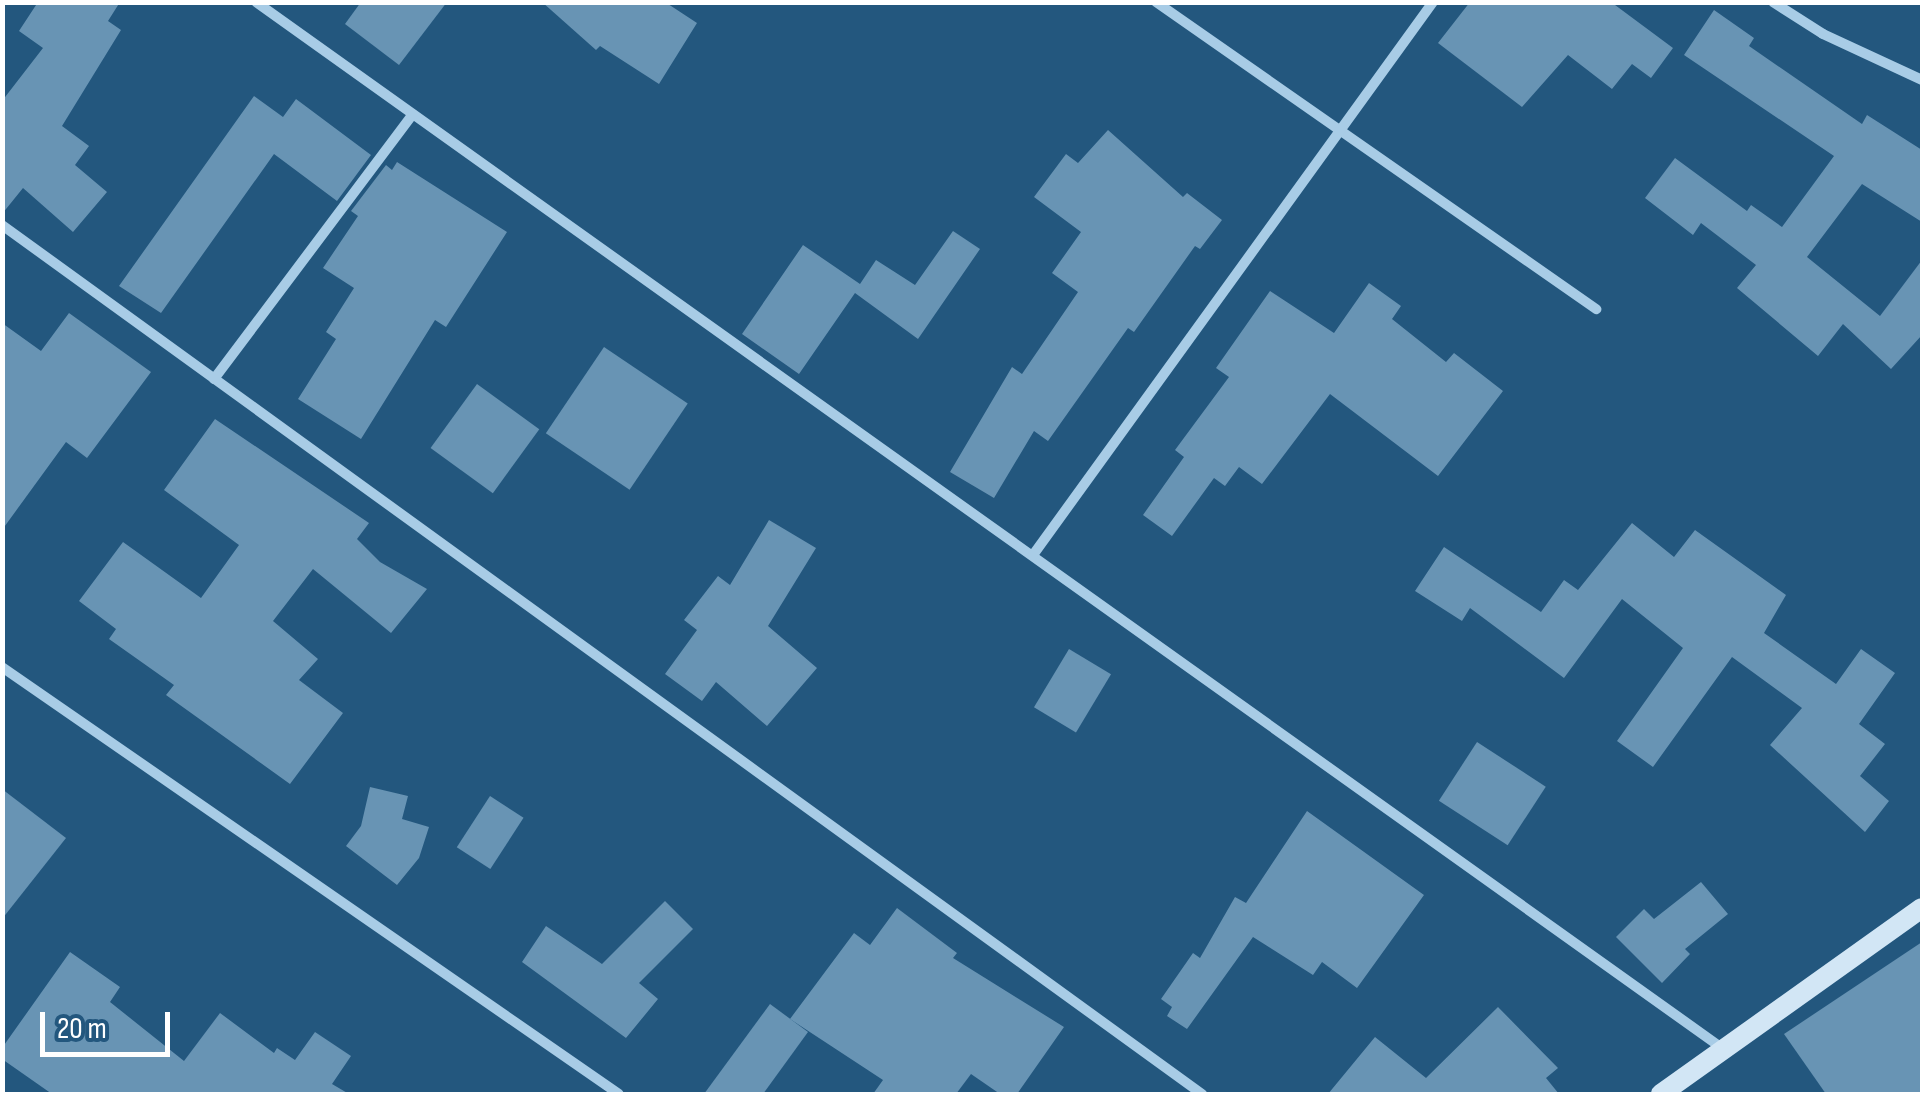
<!DOCTYPE html>
<style>
body{margin:0}
#map{position:relative;width:1925px;height:1097px;overflow:hidden;background:#23577e;font-family:"Sofia Sans Condensed",sans-serif}
div>[style]{position:absolute}
.building>*{inset:0;background:#6894b4;transform-origin:0 0}
.street>*{height:10px;margin:-5px;padding:0 5px;transform-origin:5px;border-radius:5px;background:#a8cce6}
.secondary>*{height:20px;margin:-10px;padding:0 10px;transform-origin:10px;border-radius:10px;background:#d2e6f5}
span{translate:-50% -50%;white-space:nowrap;text-align:center;line-height:1.15;-webkit-text-stroke:8px #23577e;paint-order:stroke}
.frame{position:absolute;inset:0;border:5px solid #fff;pointer-events:none}
.scale{position:absolute;left:40px;top:1012px;width:130px;height:45px;box-sizing:border-box;border:5px solid #fff;border-top:0;padding-left:12px;font-size:30px;line-height:35px;white-space:nowrap;color:#fff;-webkit-text-stroke:8px #23577e;paint-order:stroke}
</style>
<div id="map">
<div class="building">
<div style="clip-path:polygon(38px 2px,120px 2px,108px 21px,121px 30px,62px 126px,89px 146px,75px 165px,107px 192px,73px 232px,23px 188px,2px 214px,2px 101px,43px 48px,19px 31px)"></div>
<div style="clip-path:polygon(361px 2px,447px 2px,399px 65px,345px 24px)"></div>
<div style="clip-path:polygon(542px 2px,665px 2px,697px 23px,659px 84px,600px 46px,596px 50px)"></div>
<div style="clip-path:polygon(1470px 2px,1611px 2px,1673px 48px,1651px 78px,1632px 64px,1612px 89px,1568px 55px,1522px 107px,1438px 43px)"></div>
<div style="clip-path:polygon(1714px 10px,1754px 38px,1749px 46px,1862px 124px,1867px 115px,1922px 150px,1922px 222px,1862px 184px,1807px 257px,1880px 316px,1922px 260px,1922px 335px,1891px 369px,1843px 324px,1818px 356px,1737px 288px,1756px 265px,1701px 223px,1693px 235px,1645px 198px,1675px 158px,1747px 211px,1751px 205px,1782px 227px,1834px 156px,1684px 55px)"></div>
<div style="clip-path:polygon(254px 96px,283px 117px,296px 99px,371px 155px,337px 201px,274px 154px,161px 313px,119px 286px)"></div>
<div style="clip-path:polygon(1108px 130px,1183px 197px,1187px 193px,1222px 220px,1200px 249px,1195px 246px,1134px 332px,1128px 328px,1048px 441px,1034px 431px,994px 498px,950px 472px,1012px 367px,1022px 374px,1078px 292px,1052px 273px,1081px 232px,1034px 197px,1066px 154px,1078px 163px)"></div>
<div style="clip-path:polygon(397px 162px,507px 232px,446px 327px,435px 320px,361px 439px,298px 399px,336px 339px,326px 332px,354px 288px,323px 268px,358px 216px,351px 211px,386px 165px,392px 170px)"></div>
<div style="clip-path:polygon(953px 231px,980px 249px,918px 339px,855px 293px,799px 374px,742px 334px,803px 245px,860px 284px,876px 260px,915px 285px)"></div>
<div style="clip-path:polygon(1369px 283px,1401px 306px,1392px 319px,1446px 362px,1454px 353px,1503px 391px,1438px 476px,1330px 394px,1262px 484px,1239px 467px,1225px 486px,1214px 478px,1172px 536px,1143px 515px,1184px 457px,1175px 450px,1229px 377px,1216px 368px,1270px 291px,1334px 333px)"></div>
<div style="clip-path:polygon(69px 313px,151px 372px,87px 458px,66px 442px,2px 530px,2px 323px,41px 351px)"></div>
<div style="left:604px;top:347px;width:101px;height:104px;rotate:34deg"></div>
<div style="left:477px;top:384px;width:77px;height:79px;rotate:36deg"></div>
<div style="clip-path:polygon(215px 419px,369px 523px,357px 539px,380px 562px,427px 589px,391px 633px,313px 569px,273px 621px,318px 659px,299px 680px,343px 713px,290px 784px,166px 695px,174px 685px,109px 639px,116px 629px,79px 601px,123px 542px,201px 598px,239px 545px,164px 490px)"></div>
<div style="clip-path:polygon(769px 520px,816px 548px,768px 626px,817px 668px,767px 726px,716px 682px,702px 701px,665px 674px,697px 630px,684px 620px,718px 576px,730px 585px)"></div>
<div style="clip-path:polygon(1632px 523px,1674px 557px,1695px 530px,1786px 595px,1764px 633px,1836px 684px,1861px 649px,1895px 673px,1859px 724px,1885px 744px,1860px 776px,1889px 801px,1865px 832px,1770px 745px,1802px 708px,1732px 657px,1653px 767px,1617px 741px,1683px 648px,1622px 599px,1564px 678px,1470px 608px,1462px 621px,1415px 591px,1444px 547px,1541px 612px,1564px 580px,1578px 590px)"></div>
<div style="left:1069px;top:649px;width:49px;height:68px;rotate:31deg"></div>
<div style="left:1477px;top:742px;width:82px;height:70px;rotate:33deg"></div>
<div style="clip-path:polygon(370px 787px,408px 796px,402px 819px,429px 827px,419px 858px,397px 885px,346px 846px,361px 826px)"></div>
<div style="clip-path:polygon(2px 789px,66px 838px,2px 919px)"></div>
<div style="left:490px;top:796px;width:40px;height:61px;rotate:33deg"></div>
<div style="clip-path:polygon(1307px 811px,1424px 895px,1357px 988px,1322px 962px,1313px 975px,1253px 937px,1187px 1029px,1167px 1016px,1172px 1007px,1161px 999px,1193px 953px,1200px 958px,1235px 897px,1246px 903px)"></div>
<div style="clip-path:polygon(1701px 882px,1728px 914px,1685px 949px,1690px 954px,1662px 983px,1616px 937px,1644px 909px,1654px 919px)"></div>
<div style="clip-path:polygon(665px 901px,693px 929px,639px 983px,658px 999px,626px 1038px,522px 962px,546px 926px,602px 964px)"></div>
<div style="clip-path:polygon(897px 908px,957px 953px,953px 958px,1064px 1027px,1017px 1094px,1000px 1094px,971px 1074px,956px 1094px,873px 1094px,883px 1080px,790px 1019px,854px 933px,870px 945px)"></div>
<div style="clip-path:polygon(1922px 942px,1922px 1094px,1826px 1094px,1784px 1034px)"></div>
<div style="clip-path:polygon(70px 952px,120px 987px,110px 1002px,184px 1061px,220px 1013px,274px 1053px,277px 1048px,295px 1060px,315px 1032px,351px 1056px,332px 1084px,349px 1094px,52px 1094px,2px 1059px,2px 1048px)"></div>
<div style="clip-path:polygon(770px 1004px,808px 1032px,763px 1094px,704px 1094px)"></div>
<div style="clip-path:polygon(1498px 1007px,1558px 1068px,1546px 1078px,1559px 1094px,1328px 1094px,1375px 1037px,1426px 1078px)"></div>
</div>
<div class="street">
<div style="left:256px;top:2px;width:1806px;rotate:35.51deg"></div>
<div style="left:1156px;top:2px;width:537px;rotate:34.9deg"></div>
<div style="left:1773px;top:2px;width:59px;rotate:32.6deg"></div>
<div style="left:1823px;top:34px;width:109px;rotate:24.9deg"></div>
<div style="left:2px;top:225px;width:1482px;rotate:35.91deg"></div>
<div style="left:214px;top:379px;width:331px;rotate:-53.1deg"></div>
<div style="left:1033px;top:555px;width:683px;rotate:-54.12deg"></div>
<div style="left:2px;top:667px;width:750px;rotate:34.69deg"></div>
</div>
<div class="secondary">
<div style="left:1661px;top:1094px;width:320px;rotate:-35.5deg"></div>
</div>
<div class="frame"></div>
<div class="scale">20 m</div>
</div>
